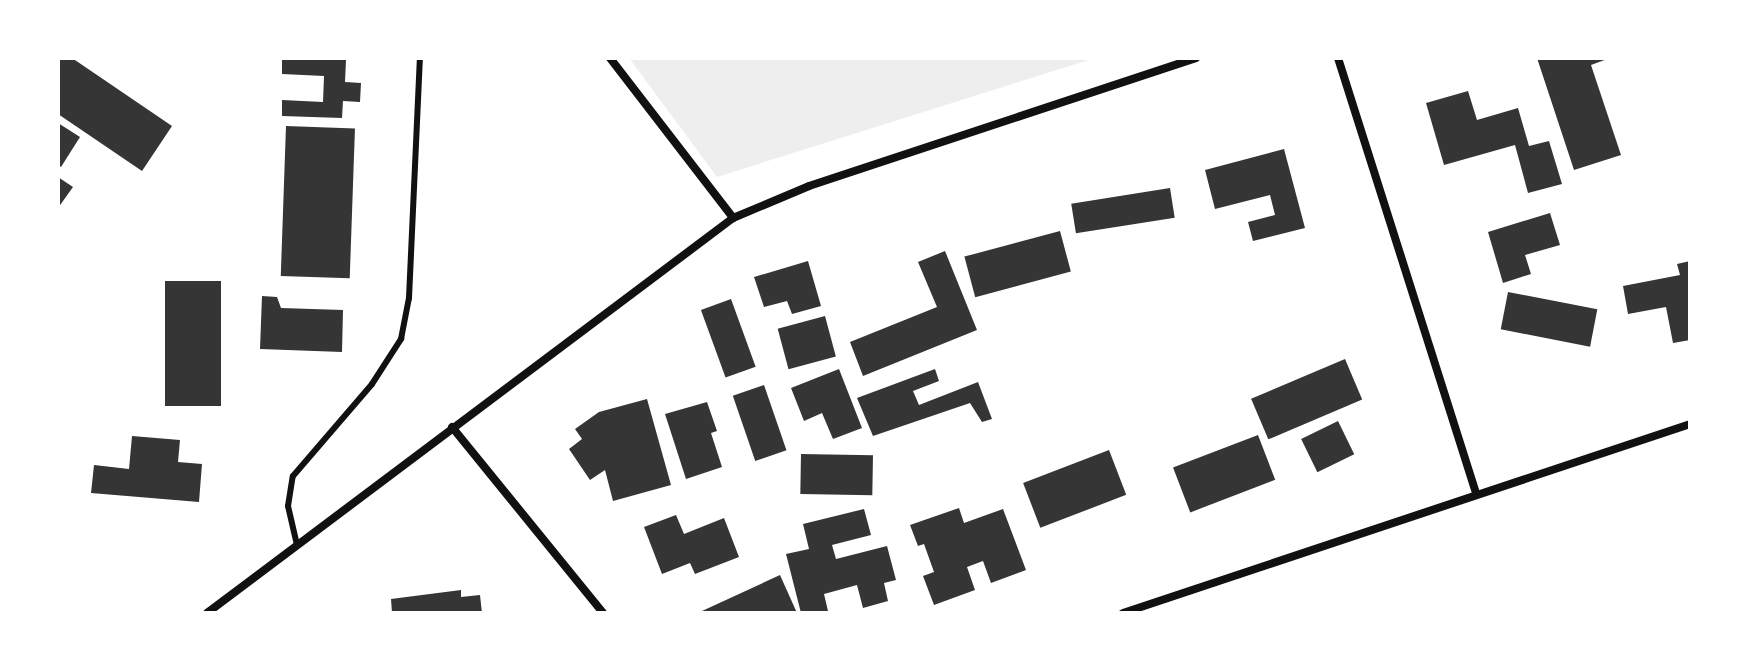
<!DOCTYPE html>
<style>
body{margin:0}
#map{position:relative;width:1748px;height:671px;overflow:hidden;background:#fff;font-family:Barlow,sans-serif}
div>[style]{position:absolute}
.green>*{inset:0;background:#eee}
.building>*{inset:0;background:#353535;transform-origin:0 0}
.service>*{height:6px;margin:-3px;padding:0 3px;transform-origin:3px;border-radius:3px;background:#111}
.minor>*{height:8px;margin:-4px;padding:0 4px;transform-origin:4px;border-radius:4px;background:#111}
span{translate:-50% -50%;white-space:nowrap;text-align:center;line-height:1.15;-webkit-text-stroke:6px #fff;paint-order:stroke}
.frame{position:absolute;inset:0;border:60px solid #fff;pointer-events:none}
</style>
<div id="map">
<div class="green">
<div style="clip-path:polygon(629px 58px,1095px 58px,717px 177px)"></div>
</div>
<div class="building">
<div style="clip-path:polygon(58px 58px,72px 58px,172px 126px,142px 171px,58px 114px)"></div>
<div style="clip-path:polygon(282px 58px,346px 60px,345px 82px,361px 83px,360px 102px,343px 101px,342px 118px,282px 116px,282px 100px,323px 102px,324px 76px,282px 74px)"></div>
<div style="clip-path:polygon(1537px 58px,1610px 58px,1591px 65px,1621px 155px,1574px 170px)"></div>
<div style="clip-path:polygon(1468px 91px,1477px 120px,1518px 108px,1529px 146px,1549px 141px,1562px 184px,1528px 193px,1515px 145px,1444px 165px,1426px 103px)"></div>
<div style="clip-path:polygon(58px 123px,80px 137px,61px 167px,58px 165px)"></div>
<div style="left:286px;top:126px;width:69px;height:150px;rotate:2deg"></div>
<div style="clip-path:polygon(1284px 149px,1305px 228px,1253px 241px,1248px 222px,1275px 215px,1270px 195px,1215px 209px,1205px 170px)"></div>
<div style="clip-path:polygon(58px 177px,73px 187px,58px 208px)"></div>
<div style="left:1170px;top:188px;width:30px;height:100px;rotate:81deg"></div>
<div style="clip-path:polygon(1550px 213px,1560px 245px,1525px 255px,1531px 274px,1503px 283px,1488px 232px)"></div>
<div style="left:1060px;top:231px;width:42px;height:99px;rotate:75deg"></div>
<div style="clip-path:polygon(945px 251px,977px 330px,863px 376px,850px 342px,937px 307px,918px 262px)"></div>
<div style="clip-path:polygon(808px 261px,821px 306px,792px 314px,787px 301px,764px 307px,754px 277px)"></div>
<div style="clip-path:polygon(1690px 261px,1690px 340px,1673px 343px,1666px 307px,1628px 314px,1623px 286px,1680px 275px,1677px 264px)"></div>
<div style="left:165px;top:281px;width:56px;height:125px"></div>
<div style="left:1508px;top:292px;width:91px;height:38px;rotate:11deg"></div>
<div style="clip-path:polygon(262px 296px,277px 297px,281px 308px,343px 310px,342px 352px,260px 349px)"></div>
<div style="left:731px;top:299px;width:72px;height:32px;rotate:70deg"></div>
<div style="left:825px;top:316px;width:42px;height:49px;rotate:75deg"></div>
<div style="left:1345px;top:359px;width:44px;height:102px;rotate:67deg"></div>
<div style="clip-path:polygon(839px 369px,862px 428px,833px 439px,822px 413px,804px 421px,791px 388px)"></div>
<div style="clip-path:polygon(935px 369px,939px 381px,913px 391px,919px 405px,978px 382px,992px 419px,982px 422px,970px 403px,873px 436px,857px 398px)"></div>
<div style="left:764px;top:385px;width:69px;height:33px;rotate:71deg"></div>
<div style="clip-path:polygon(647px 399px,671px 485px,613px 501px,605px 470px,590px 480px,569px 449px,582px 439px,575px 429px,599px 412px)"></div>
<div style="clip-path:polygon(707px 402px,717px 431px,711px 433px,722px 467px,686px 479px,665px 414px)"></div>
<div style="left:1338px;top:421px;width:37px;height:41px;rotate:64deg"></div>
<div style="left:1258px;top:435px;width:48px;height:91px;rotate:69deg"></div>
<div style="clip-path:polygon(132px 436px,180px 440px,178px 462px,202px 464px,199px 502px,91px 493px,94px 465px,129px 469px)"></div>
<div style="left:1109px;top:450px;width:48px;height:92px;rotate:69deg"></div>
<div style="left:801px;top:454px;width:72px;height:40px;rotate:1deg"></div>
<div style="clip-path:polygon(959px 508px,964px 523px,1003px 509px,1026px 570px,991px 583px,983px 561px,967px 567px,975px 590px,934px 605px,923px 576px,934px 572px,924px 544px,918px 546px,910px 525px)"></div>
<div style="clip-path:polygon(864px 509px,871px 535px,832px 545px,836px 559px,887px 546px,896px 580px,884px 583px,888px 601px,863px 608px,857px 585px,824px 594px,828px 611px,801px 613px,786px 554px,809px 549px,803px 524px)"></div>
<div style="clip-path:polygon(676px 515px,684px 534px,724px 518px,739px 557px,695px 574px,690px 563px,662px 574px,644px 527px)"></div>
<div style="clip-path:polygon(780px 575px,797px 613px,703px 613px,702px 611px)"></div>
<div style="clip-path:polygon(461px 590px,461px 597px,480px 595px,482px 613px,392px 613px,391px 599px)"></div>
</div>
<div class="service">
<div style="left:297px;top:545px;width:40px;rotate:-103deg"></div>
<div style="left:288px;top:506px;width:30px;rotate:-81deg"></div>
<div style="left:293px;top:476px;width:121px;rotate:-49.3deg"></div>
<div style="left:372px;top:384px;width:54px;rotate:-57.2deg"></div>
<div style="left:401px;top:339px;width:42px;rotate:-79deg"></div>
<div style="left:409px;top:298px;width:240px;rotate:-87.4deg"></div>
</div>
<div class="minor">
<div style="left:610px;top:58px;width:202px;rotate:52.4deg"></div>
<div style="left:1338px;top:58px;width:457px;rotate:72.4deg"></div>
<div style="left:452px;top:427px;width:240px;rotate:50.9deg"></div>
<div style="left:207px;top:613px;width:658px;rotate:-36.9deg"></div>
<div style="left:733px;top:218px;width:82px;rotate:-22.8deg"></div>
<div style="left:809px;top:186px;width:408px;rotate:-18.3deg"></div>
<div style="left:1123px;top:613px;width:598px;rotate:-18.43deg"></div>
</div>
<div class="frame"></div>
</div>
